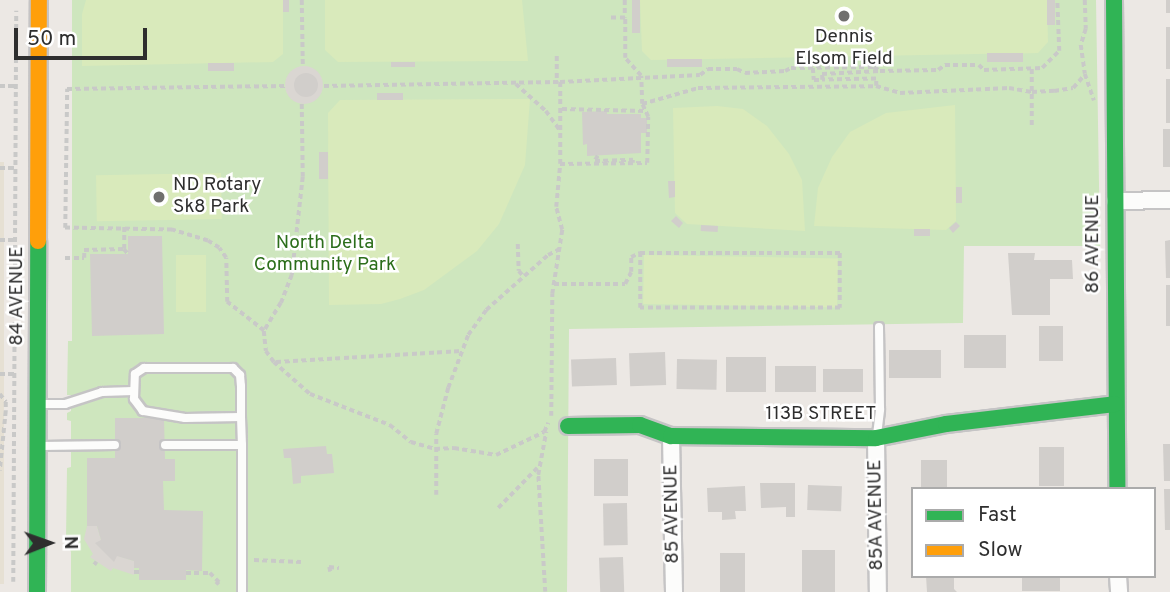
<!DOCTYPE html>
<style>
body{margin:0}
#map{position:relative;width:1170px;height:592px;overflow:hidden;background:#ece8e4;font-family:Overpass,sans-serif}
div>[style]{position:absolute}
.education>*{inset:0;background:#e6e0d3;transform-origin:0 0}
.green>*{inset:0;background:#cee6be}
.pitch>*{inset:0;background:#d9eabb;transform-origin:0 0}
.plaza>*{inset:0;background:#dad6d2}
.round{border-radius:50%}
.building>*{inset:0;background:#d1cecb;transform-origin:0 0}
.path>*{height:3.5px;margin-top:-1.75px;transform-origin:0;background:repeating-linear-gradient(90deg,#c9c9c8 0 5px,transparent 0 8.5px)}
.roads{filter:drop-shadow(2px 0 #c5c4c5) drop-shadow(-2px 0 #c5c4c5) drop-shadow(0 2px #c5c4c5) drop-shadow(0 -2px #c5c4c5)}
.lane>*{height:8px;margin:-4px;padding:0 4px;transform-origin:4px;border-radius:4px;background:#fcfcfb}
.street>*{height:16px;margin:-8px;padding:0 8px;transform-origin:8px;border-radius:8px;background:#fcfcfb}
.fast>*{height:16px;margin:-8px;padding:0 8px;transform-origin:8px;border-radius:8px;background:#30b455}
.slow>*{height:16px;margin:-8px;padding:0 8px;transform-origin:8px;border-radius:8px;background:#ff9f0a}
.dots>*{width:19px;height:19px;translate:-50% -50%;box-sizing:border-box;border:4px solid #fff;border-radius:50%}
span{translate:-50% -50%;white-space:nowrap;text-align:center;line-height:1.15;-webkit-text-stroke:5px #fff;paint-order:stroke}
.poi-label{font-size:19px;color:#2e2e2e}
.left{translate:0 -50%;text-align:left}
.park-label{font-size:19px;color:#2c6e1b}
.street-label{font-size:19px;color:#2e2e2e}
.legend{position:absolute;left:911px;top:487px;width:245px;height:91px;box-sizing:border-box;background:#fff;border:2px solid #ababab;margin:0;padding:9px 12px;list-style:none;font-size:21px;color:#2e2e2e}
.legend li{display:flex;align-items:center;gap:14px;height:35px}
.legend b{width:35px;border:2px solid #ababab}
.north{position:absolute;left:14px;top:508px;width:70px;height:70px;-webkit-text-stroke:5px #fff;paint-order:stroke;rotate:89deg;font-size:19px;font-weight:700;line-height:28px;text-align:center;color:#2e2e2e}
.north::after{content:'';display:block;margin:auto;width:24px;height:32px;background:#2e2e2e;clip-path:polygon(50% 0,100% 100%,50% 72%,0 100%)}
.scale{position:absolute;left:14px;top:28px;width:133px;height:32px;box-sizing:border-box;border:4px solid #2e2e2e;border-top:0;padding-left:9px;font-size:21px;line-height:24px;white-space:nowrap;color:#2e2e2e;-webkit-text-stroke:5px #fff;paint-order:stroke}
</style>
<div id="map">
<div class="education">
<div style="left:0;top:162px;width:4px;height:422px"></div>
</div>
<div class="green">
<div style="clip-path:polygon(72px 0,1096px 0,1100px 246px,964px 246px,963px 323px,569px 329px,567px 592px,71px 592px,71px 552px,66px 539px,67px 468px,71px 467px,71px 421px,67px 420px,67px 413px,71px 411px,71px 395px,67px 395px,68px 341px,72px 341px)"></div>
</div>
<div class="pitch">
<div style="clip-path:polygon(86px 0,283px 0,283px 54px,273px 62px,82px 66px,82px 14px)"></div>
<div style="clip-path:polygon(325px 0,522px 0,528px 61px,338px 62px,325px 50px)"></div>
<div style="clip-path:polygon(640px 0,1047px 0,1048px 42px,1038px 53px,651px 60px,642px 51px)"></div>
<div style="clip-path:polygon(530px 99px,525px 165px,499px 224px,477px 251px,424px 290px,400px 299px,381px 304px,329px 305px,328px 113px,340px 100px)"></div>
<div style="clip-path:polygon(955px 105px,956px 221px,946px 230px,814px 226px,818px 188px,832px 157px,850px 132px,886px 113px)"></div>
<div style="clip-path:polygon(717px 106px,743px 109px,767px 126px,789px 154px,802px 180px,805px 231px,687px 224px,675px 213px,673px 108px)"></div>
<div style="left:221px;top:173px;width:46px;height:125px;rotate:89deg"></div>
<div style="left:176px;top:255px;width:30px;height:57px"></div>
<div style="left:644px;top:255px;width:194px;height:49px;rotate:1deg"></div>
</div>
<div class="plaza">
<div class="round" style="left:285px;top:66px;width:38px;height:38px"></div>
<div style="clip-path:polygon(87px 526px,97px 526px,101px 540px,115px 555px,134px 561px,134px 575px,113px 568px,111px 571px,90px 557px,93px 554px,84px 539px)"></div>
</div>
<div class="building">
<div style="left:283px;top:0;width:6px;height:12px"></div>
<div style="left:632px;top:0;width:8px;height:33px"></div>
<div style="left:1047px;top:0;width:8px;height:25px"></div>
<div style="left:1166px;top:0;width:4px;height:13px"></div>
<div style="left:1166px;top:27px;width:4px;height:42px"></div>
<div style="left:1023px;top:53px;width:9px;height:36px;rotate:90deg"></div>
<div style="left:702px;top:59px;width:8px;height:35px;rotate:90deg"></div>
<div style="left:391px;top:62px;width:24px;height:5px"></div>
<div style="left:234px;top:63px;width:8px;height:26px;rotate:90deg"></div>
<div class="round" style="left:294px;top:73px;width:24px;height:24px"></div>
<div style="left:1166px;top:79px;width:4px;height:44px"></div>
<div style="left:377px;top:93px;width:26px;height:7px"></div>
<div style="clip-path:polygon(607px 111px,607px 114px,641px 114px,641px 118px,647px 118px,647px 133px,641px 133px,641px 153px,587px 156px,587px 144px,583px 145px,582px 112px)"></div>
<div style="left:1163px;top:129px;width:7px;height:38px"></div>
<div style="left:319px;top:152px;width:9px;height:27px"></div>
<div style="clip-path:polygon(668px 181px,675px 181px,675px 197px,669px 198px)"></div>
<div style="left:956px;top:187px;width:6px;height:16px"></div>
<div style="clip-path:polygon(676px 216px,683px 223px,679px 228px,671px 221px)"></div>
<div style="clip-path:polygon(956px 222px,960px 226px,953px 233px,949px 228px)"></div>
<div style="left:701px;top:225px;width:17px;height:6px;rotate:3deg"></div>
<div style="left:914px;top:229px;width:16px;height:7px"></div>
<div style="clip-path:polygon(128px 236px,162px 236px,164px 334px,92px 336px,90px 254px,128px 254px)"></div>
<div style="clip-path:polygon(1170px 240px,1170px 278px,1166px 278px,1165px 241px)"></div>
<div style="clip-path:polygon(1008px 253px,1035px 253px,1034px 260px,1072px 260px,1073px 279px,1050px 279px,1050px 315px,1012px 315px)"></div>
<div style="left:1166px;top:285px;width:4px;height:41px"></div>
<div style="left:1039px;top:326px;width:24px;height:35px"></div>
<div style="left:964px;top:335px;width:42px;height:33px"></div>
<div style="left:941px;top:350px;width:28px;height:52px;rotate:90deg"></div>
<div style="left:665px;top:352px;width:33px;height:36px;rotate:88deg"></div>
<div style="left:726px;top:357px;width:40px;height:35px"></div>
<div style="left:616px;top:358px;width:27px;height:45px;rotate:88deg"></div>
<div style="left:677px;top:359px;width:40px;height:30px;rotate:1deg"></div>
<div style="left:816px;top:366px;width:26px;height:41px;rotate:90deg"></div>
<div style="left:863px;top:369px;width:23px;height:40px;rotate:90deg"></div>
<div style="clip-path:polygon(115px 418px,164px 418px,165px 459px,175px 459px,175px 481px,163px 481px,164px 510px,203px 511px,202px 571px,186px 570px,186px 580px,139px 580px,139px 568px,134px 568px,134px 561px,117px 556px,114px 562px,95px 543px,101px 540px,97px 526px,87px 526px,87px 458px,115px 458px)"></div>
<div style="clip-path:polygon(1163px 444px,1170px 444px,1170px 481px,1164px 481px)"></div>
<div style="clip-path:polygon(326px 446px,327px 454px,332px 454px,334px 473px,301px 476px,301px 483px,293px 484px,291px 458px,284px 458px,283px 449px)"></div>
<div style="left:1039px;top:447px;width:25px;height:39px"></div>
<div style="left:594px;top:459px;width:34px;height:37px"></div>
<div style="left:921px;top:460px;width:26px;height:29px"></div>
<div style="clip-path:polygon(760px 483px,795px 483px,795px 517px,786px 517px,786px 507px,761px 508px)"></div>
<div style="left:808px;top:485px;width:34px;height:25px;rotate:2deg"></div>
<div style="clip-path:polygon(745px 486px,746px 511px,735px 511px,736px 519px,722px 520px,722px 512px,708px 512px,707px 488px)"></div>
<div style="clip-path:polygon(1164px 489px,1170px 489px,1170px 530px,1165px 530px)"></div>
<div style="left:627px;top:503px;width:42px;height:24px;rotate:89deg"></div>
<div style="left:802px;top:550px;width:33px;height:42px"></div>
<div style="left:720px;top:553px;width:25px;height:39px"></div>
<div style="left:623px;top:557px;width:35px;height:24px;rotate:88deg"></div>
<div style="clip-path:polygon(926px 576px,954px 576px,954px 589px,957px 592px,927px 592px)"></div>
<div style="left:1022px;top:576px;width:38px;height:15px"></div>
</div>
<div class="path">
<div style="left:302px;top:0;width:66px;rotate:89.1deg"></div>
<div style="left:625px;top:0;width:18px;rotate:90deg"></div>
<div style="left:1085px;top:0;width:29px;rotate:88deg"></div>
<div style="left:1086px;top:29px;width:17px;rotate:107deg"></div>
<div style="left:1081px;top:45px;width:29px;rotate:82deg"></div>
<div style="left:1085px;top:74px;width:28px;rotate:71deg"></div>
<div style="left:557px;top:56px;width:26px;rotate:90deg"></div>
<div style="left:813px;top:68px;width:12px;rotate:85deg"></div>
<div style="left:814px;top:80px;width:8px"></div>
<div style="left:1032px;top:69px;width:57px;rotate:90deg"></div>
<div style="left:516px;top:84px;width:40px;rotate:42deg"></div>
<div style="left:546px;top:111px;width:24px;rotate:54deg"></div>
<div style="left:0;top:86px;width:16px"></div>
<div style="left:324px;top:86px;width:236px;rotate:-1deg"></div>
<div style="left:560px;top:82px;width:140px;rotate:-2.9deg"></div>
<div style="left:700px;top:75px;width:10px;rotate:-37deg"></div>
<div style="left:708px;top:69px;width:29px"></div>
<div style="left:737px;top:69px;width:9px;rotate:27deg"></div>
<div style="left:745px;top:73px;width:40px;rotate:-2.9deg"></div>
<div style="left:785px;top:71px;width:7px;rotate:-27deg"></div>
<div style="left:791px;top:68px;width:83px;rotate:-0.7deg"></div>
<div style="left:874px;top:67px;width:7px;rotate:34deg"></div>
<div style="left:880px;top:71px;width:58px;rotate:-1deg"></div>
<div style="left:938px;top:70px;width:9px;rotate:-36deg"></div>
<div style="left:945px;top:65px;width:34px"></div>
<div style="left:979px;top:65px;width:7px;rotate:45deg"></div>
<div style="left:984px;top:70px;width:58px;rotate:-2deg"></div>
<div style="left:1042px;top:68px;width:24px;rotate:-45deg"></div>
<div style="left:1059px;top:51px;width:51px;rotate:-92.2deg"></div>
<div style="left:876px;top:86px;width:7px;rotate:-90deg"></div>
<div style="left:876px;top:79px;width:54px;rotate:178.9deg"></div>
<div style="left:822px;top:80px;width:6px;rotate:-90deg"></div>
<div style="left:822px;top:74px;width:58px;rotate:-3deg"></div>
<div style="left:302px;top:104px;width:73px;rotate:89.2deg"></div>
<div style="left:303px;top:177px;width:99px;rotate:96.4deg"></div>
<div style="left:292px;top:275px;width:30px;rotate:111deg"></div>
<div style="left:281px;top:303px;width:33px;rotate:121deg"></div>
<div style="left:264px;top:331px;width:20px;rotate:84deg"></div>
<div style="left:266px;top:351px;width:14px;rotate:54deg"></div>
<div style="left:274px;top:362px;width:48px;rotate:41.6deg"></div>
<div style="left:310px;top:394px;width:86px;rotate:21.2deg"></div>
<div style="left:390px;top:425px;width:27px;rotate:39deg"></div>
<div style="left:411px;top:442px;width:25px;rotate:16deg"></div>
<div style="left:435px;top:449px;width:19px;rotate:-3deg"></div>
<div style="left:454px;top:448px;width:43px;rotate:9.5deg"></div>
<div style="left:496px;top:455px;width:53px;rotate:-25.6deg"></div>
<div style="left:544px;top:432px;width:10px;rotate:-66deg"></div>
<div style="left:642px;top:104px;width:58px;rotate:-15.9deg"></div>
<div style="left:698px;top:88px;width:178px;rotate:-0.6deg"></div>
<div style="left:876px;top:86px;width:25px;rotate:16deg"></div>
<div style="left:900px;top:93px;width:109px;rotate:-2.6deg"></div>
<div style="left:1009px;top:88px;width:23px;rotate:10deg"></div>
<div style="left:1032px;top:92px;width:22px;rotate:-3deg"></div>
<div style="left:1054px;top:91px;width:19px;rotate:-9deg"></div>
<div style="left:1073px;top:88px;width:18px;rotate:-49deg"></div>
<div style="left:562px;top:109px;width:83px;rotate:1.4deg"></div>
<div style="left:598px;top:156px;width:6px;rotate:121deg"></div>
<div style="left:595px;top:161px;width:38px;rotate:-2deg"></div>
<div style="left:633px;top:160px;width:3px;rotate:90deg"></div>
<div style="left:560px;top:164px;width:87px;rotate:-0.7deg"></div>
<div style="left:647px;top:163px;width:46px;rotate:-88.8deg"></div>
<div style="left:648px;top:117px;width:14px;rotate:-115deg"></div>
<div style="left:642px;top:104px;width:28px;rotate:-92deg"></div>
<div style="left:641px;top:76px;width:24px;rotate:-132deg"></div>
<div style="left:625px;top:58px;width:40px;rotate:-90deg"></div>
<div style="left:625px;top:18px;width:14px;rotate:180deg"></div>
<div style="left:0;top:168px;width:15px"></div>
<div style="left:0;top:240px;width:15px"></div>
<div style="left:518px;top:244px;width:27px;rotate:88deg"></div>
<div style="left:519px;top:271px;width:8px;rotate:50deg"></div>
<div style="left:124px;top:249px;width:22px;rotate:-90deg"></div>
<div style="left:640px;top:253px;width:200px"></div>
<div style="left:840px;top:253px;width:55px;rotate:90deg"></div>
<div style="left:840px;top:308px;width:200px;rotate:180deg"></div>
<div style="left:640px;top:308px;width:55px;rotate:-90deg"></div>
<div style="left:65px;top:258px;width:19px"></div>
<div style="left:84px;top:258px;width:8px;rotate:-90deg"></div>
<div style="left:84px;top:250px;width:40px;rotate:-1.4deg"></div>
<div style="left:124px;top:249px;width:6px;rotate:51deg"></div>
<div style="left:554px;top:284px;width:71px"></div>
<div style="left:625px;top:284px;width:13px;rotate:-63deg"></div>
<div style="left:631px;top:272px;width:15px;rotate:-90deg"></div>
<div style="left:631px;top:257px;width:10px;rotate:-24deg"></div>
<div style="left:264px;top:331px;width:47px;rotate:-141.9deg"></div>
<div style="left:227px;top:302px;width:44px;rotate:-91.3deg"></div>
<div style="left:226px;top:258px;width:12px;rotate:-125deg"></div>
<div style="left:219px;top:248px;width:13px;rotate:-148deg"></div>
<div style="left:208px;top:241px;width:38px;rotate:-163deg"></div>
<div style="left:172px;top:230px;width:107px;rotate:-178.9deg"></div>
<div style="left:65px;top:228px;width:139px;rotate:-89.2deg"></div>
<div style="left:67px;top:89px;width:218px;rotate:-0.8deg"></div>
<div style="left:276px;top:362px;width:186px;rotate:-3.4deg"></div>
<div style="left:0;top:374px;width:14px"></div>
<div style="left:0;top:394px;width:10px;rotate:53deg"></div>
<div style="left:6px;top:402px;width:9px;rotate:90deg"></div>
<div style="left:6px;top:411px;width:60px;rotate:95.7deg"></div>
<div style="left:551px;top:416px;width:122px;rotate:-89.5deg"></div>
<div style="left:552px;top:294px;width:65px;rotate:-81.1deg"></div>
<div style="left:562px;top:230px;width:24px;rotate:-105deg"></div>
<div style="left:556px;top:207px;width:43px;rotate:-84.7deg"></div>
<div style="left:560px;top:164px;width:82px;rotate:-90deg"></div>
<div style="left:436px;top:495px;width:61px;rotate:-90deg"></div>
<div style="left:436px;top:434px;width:48px;rotate:-75.4deg"></div>
<div style="left:448px;top:388px;width:57px;rotate:-69.3deg"></div>
<div style="left:468px;top:335px;width:31px;rotate:-54deg"></div>
<div style="left:486px;top:310px;width:83px;rotate:-41.6deg"></div>
<div style="left:548px;top:255px;width:13px;rotate:-27deg"></div>
<div style="left:498px;top:508px;width:56px;rotate:-45.7deg"></div>
<div style="left:254px;top:560px;width:47px;rotate:2.4deg"></div>
<div style="left:94px;top:565px;width:4px;rotate:-56deg"></div>
<div style="left:134px;top:572px;width:5px"></div>
<div style="left:330px;top:572px;width:5px;rotate:-101deg"></div>
<div style="left:329px;top:567px;width:10px;rotate:6deg"></div>
<div style="left:186px;top:573px;width:24px"></div>
<div style="left:210px;top:573px;width:13px;rotate:45deg"></div>
<div style="left:219px;top:582px;width:4px;rotate:135deg"></div>
<div style="left:13px;top:582px;width:571px;rotate:-89.7deg"></div>
<div style="left:545px;top:592px;width:117px;rotate:-93.4deg"></div>
<div style="left:538px;top:475px;width:44px;rotate:-79.5deg"></div>
</div>
<div class="roads">
<div class="lane">
<div style="left:40px;top:404px;width:25px"></div>
<div style="left:65px;top:404px;width:39px;rotate:-18deg"></div>
<div style="left:102px;top:392px;width:31px;rotate:-2deg"></div>
<div style="left:241px;top:417px;width:56px;rotate:179deg"></div>
<div style="left:185px;top:418px;width:43px;rotate:-170.5deg"></div>
<div style="left:143px;top:411px;width:15px;rotate:-127deg"></div>
<div style="left:134px;top:399px;width:25px;rotate:-88deg"></div>
<div style="left:135px;top:374px;width:11px;rotate:-34deg"></div>
<div style="left:144px;top:368px;width:89px"></div>
<div style="left:233px;top:368px;width:10px;rotate:45deg"></div>
<div style="left:240px;top:375px;width:11px;rotate:85deg"></div>
<div style="left:241px;top:386px;width:31px;rotate:90deg"></div>
<div style="left:241px;top:417px;width:28px;rotate:88deg"></div>
<div style="left:877px;top:435px;width:26px;rotate:-83deg"></div>
<div style="left:880px;top:409px;width:82px;rotate:-90.7deg"></div>
<div style="left:165px;top:445px;width:77px"></div>
<div style="left:242px;top:445px;width:147px;rotate:90deg"></div>
<div style="left:41px;top:446px;width:74px;rotate:-0.8deg"></div>
</div>
<div class="street">
<div style="left:1115px;top:201px;width:55px;rotate:-1deg"></div>
<div style="left:671px;top:436px;width:156px;rotate:88.9deg"></div>
<div style="left:876px;top:438px;width:154px;rotate:89.3deg"></div>
<div style="left:1118px;top:576px;width:16px;rotate:86deg"></div>
</div>
<div class="fast">
<div style="left:1114px;top:0;width:489px;rotate:89.6deg"></div>
<div style="left:568px;top:426px;width:72px;rotate:-0.8deg"></div>
<div style="left:640px;top:425px;width:33px;rotate:20deg"></div>
<div style="left:671px;top:436px;width:205px;rotate:0.6deg"></div>
<div style="left:876px;top:438px;width:71px;rotate:-11.3deg"></div>
<div style="left:946px;top:424px;width:170px;rotate:-6.7deg"></div>
<div style="left:37px;top:592px;width:351px;rotate:-89.8deg"></div>
</div>
<div class="slow">
<div style="left:38px;top:241px;width:241px;rotate:-89.8deg"></div>
</div>
</div>
<div class="dots">
<div style="left:844px;top:16px;background:#706f6e"></div>
<div style="left:159px;top:197px;background:#706f6e"></div>
</div>
<div class="poi-label">
<span style="left:844px;top:49px">Dennis<br>Elsom Field</span>
<span class="left" style="left:173px;top:197px">ND Rotary<br>Sk8 Park</span>
</div>
<div class="park-label">
<span style="left:325px;top:255px">North Delta<br>Community Park</span>
</div>
<div class="street-label">
<span style="left:1094px;top:244px;rotate:-90deg">86 AVENUE</span>
<span style="left:18px;top:296px;rotate:-90deg">84 AVENUE</span>
<span style="left:821px;top:415px">113B STREET</span>
<span style="left:673px;top:514px;rotate:-91deg">85 AVENUE</span>
<span style="left:877px;top:515px;rotate:-91deg">85A AVENUE</span>
</div>
<ul class="legend">
<li><b style="height:9px;background:#30b455"></b>Fast</li>
<li><b style="height:9px;background:#ff9f0a"></b>Slow</li>
</ul>
<div class="north">N</div>
<div class="scale">50 m</div>
</div>
